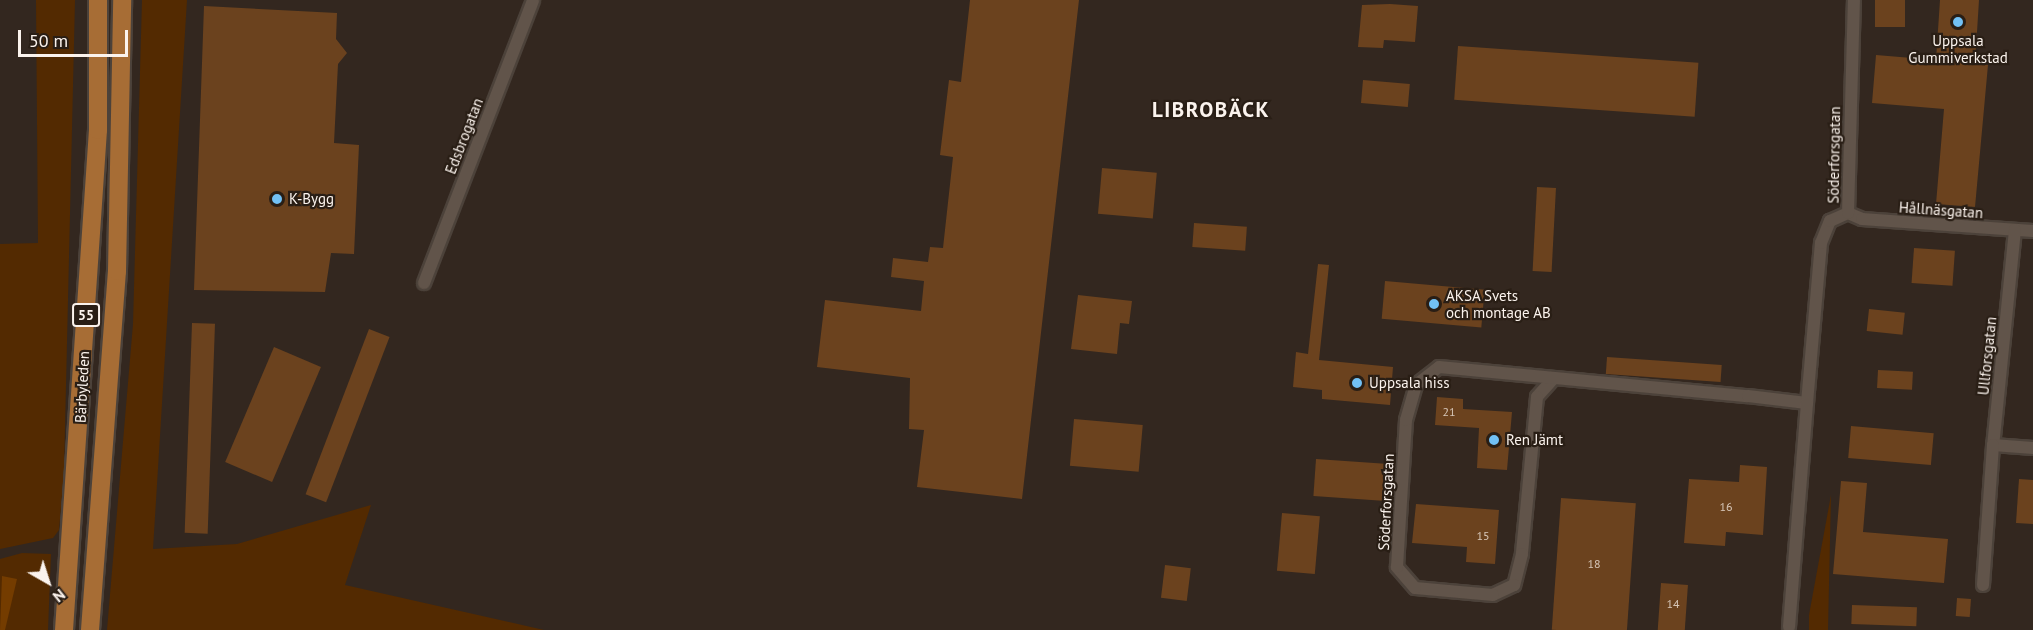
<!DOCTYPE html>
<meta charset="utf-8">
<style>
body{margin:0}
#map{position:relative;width:2033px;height:630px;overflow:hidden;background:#33271f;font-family:"PT Sans",sans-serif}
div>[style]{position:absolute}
.green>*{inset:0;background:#532a01}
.water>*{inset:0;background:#743c00}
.building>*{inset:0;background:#6b421e;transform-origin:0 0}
.roads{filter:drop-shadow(2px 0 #4c423a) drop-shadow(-2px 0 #4c423a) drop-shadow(0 2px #4c423a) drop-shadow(0 -2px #4c423a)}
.minor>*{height:12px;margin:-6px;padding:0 6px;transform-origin:6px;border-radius:6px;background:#61544a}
.primary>*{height:18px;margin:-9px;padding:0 9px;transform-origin:9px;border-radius:9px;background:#a76d35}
.dots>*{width:16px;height:16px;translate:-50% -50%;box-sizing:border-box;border:3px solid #291e15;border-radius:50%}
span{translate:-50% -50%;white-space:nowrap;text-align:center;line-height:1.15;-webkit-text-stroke:4.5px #291e15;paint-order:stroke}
.number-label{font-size:12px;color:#d7c7b9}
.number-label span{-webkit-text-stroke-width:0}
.shield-label span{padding:2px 4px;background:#291e15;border:2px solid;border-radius:4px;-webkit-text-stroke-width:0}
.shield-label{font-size:14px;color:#fbf3ed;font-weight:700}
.poi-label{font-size:15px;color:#fbf3ed}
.left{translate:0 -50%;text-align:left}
.street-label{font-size:15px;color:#fbf3ed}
.district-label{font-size:21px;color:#fbf3ed;font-weight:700;letter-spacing:1.5px}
.north{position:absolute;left:18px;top:552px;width:60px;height:60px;-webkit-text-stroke:4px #291e15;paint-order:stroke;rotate:141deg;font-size:16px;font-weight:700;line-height:24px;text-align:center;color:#fbf3ed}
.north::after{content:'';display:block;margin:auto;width:21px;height:27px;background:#fbf3ed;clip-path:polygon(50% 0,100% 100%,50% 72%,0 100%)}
.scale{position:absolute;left:18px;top:30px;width:110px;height:27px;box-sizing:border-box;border:3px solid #fbf3ed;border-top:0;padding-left:8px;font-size:18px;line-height:21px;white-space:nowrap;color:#fbf3ed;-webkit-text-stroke:4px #291e15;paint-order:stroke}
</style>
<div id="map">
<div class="green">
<div style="clip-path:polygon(36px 0,75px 0,64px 471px,59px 530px,53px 538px,0 549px,0 244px,38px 243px)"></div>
<div style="clip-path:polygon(142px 0,187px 0,153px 549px,237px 544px,371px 505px,345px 585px,544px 630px,107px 630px,133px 324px)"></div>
<div style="clip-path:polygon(1831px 495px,1828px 630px,1809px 630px,1809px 615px)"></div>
<div style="clip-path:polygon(22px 553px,51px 554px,48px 630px,0 630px,0 559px)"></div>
</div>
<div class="water">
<div style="clip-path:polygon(2px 576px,17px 579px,5px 630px,0 630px)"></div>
</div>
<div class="building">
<div style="clip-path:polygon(970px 0,1079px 0,1022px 499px,917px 487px,924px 430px,909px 429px,910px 378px,817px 367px,825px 300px,921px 311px,924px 281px,891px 277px,893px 258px,928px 262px,930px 247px,943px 248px,953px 157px,940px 155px,949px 80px,961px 82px)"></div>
<div style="left:1875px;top:0;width:30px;height:27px"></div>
<div style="clip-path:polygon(1940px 0,1979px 0,1975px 64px,1988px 65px,1975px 207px,1936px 204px,1944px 109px,1872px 103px,1876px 55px,1936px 60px)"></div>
<div style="clip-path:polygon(1390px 4px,1418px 6px,1415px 42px,1384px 40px,1383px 48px,1358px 47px,1362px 5px)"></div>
<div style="clip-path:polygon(204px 6px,337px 13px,336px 39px,347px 53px,338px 64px,334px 143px,359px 145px,354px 254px,331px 253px,325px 292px,194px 290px)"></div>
<div style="left:1458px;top:46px;width:241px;height:54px;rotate:4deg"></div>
<div style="left:1363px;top:80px;width:47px;height:23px;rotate:5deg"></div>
<div style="left:1102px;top:168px;width:55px;height:46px;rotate:5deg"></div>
<div style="left:1537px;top:187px;width:19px;height:84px;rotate:3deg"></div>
<div style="left:1194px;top:223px;width:53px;height:24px;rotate:4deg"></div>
<div style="left:1914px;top:248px;width:41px;height:35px;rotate:4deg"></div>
<div style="clip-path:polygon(1318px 264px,1329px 265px,1319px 360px,1393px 367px,1390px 405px,1322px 399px,1322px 390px,1293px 387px,1296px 352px,1308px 354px)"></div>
<div style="left:1385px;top:281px;width:100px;height:38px;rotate:5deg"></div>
<div style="clip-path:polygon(1078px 295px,1132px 301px,1129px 324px,1120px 323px,1117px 354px,1071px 349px)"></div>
<div style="left:1869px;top:309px;width:36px;height:22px;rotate:6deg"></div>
<div style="left:192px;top:323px;width:23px;height:210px;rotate:2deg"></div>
<div style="left:369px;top:329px;width:22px;height:177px;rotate:21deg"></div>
<div style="left:274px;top:347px;width:51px;height:125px;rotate:23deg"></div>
<div style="left:1607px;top:357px;width:115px;height:17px;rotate:4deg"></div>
<div style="left:1878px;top:370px;width:35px;height:18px;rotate:3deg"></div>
<div style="clip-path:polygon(1437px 397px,1463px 399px,1463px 409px,1512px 412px,1507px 470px,1477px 468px,1479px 428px,1435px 425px)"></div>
<div style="left:1074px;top:419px;width:69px;height:47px;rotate:5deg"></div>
<div style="left:1851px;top:426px;width:83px;height:32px;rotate:5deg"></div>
<div style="left:1316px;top:459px;width:69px;height:37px;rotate:4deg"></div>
<div style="clip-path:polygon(1740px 465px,1767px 467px,1763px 535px,1726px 532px,1725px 546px,1684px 543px,1689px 479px,1739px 482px)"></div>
<div style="clip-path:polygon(2019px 479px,2033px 480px,2033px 524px,2016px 523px)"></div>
<div style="clip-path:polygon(1841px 481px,1867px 483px,1863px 532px,1948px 539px,1944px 583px,1833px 574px)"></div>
<div style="left:1561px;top:498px;width:75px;height:132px;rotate:4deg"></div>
<div style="clip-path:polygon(1416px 504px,1499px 510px,1495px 564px,1466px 562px,1467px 547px,1412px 543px)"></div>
<div style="left:1282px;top:513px;width:38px;height:58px;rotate:5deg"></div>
<div style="left:1165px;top:565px;width:26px;height:33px;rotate:7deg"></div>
<div style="left:1661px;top:583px;width:27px;height:47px;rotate:4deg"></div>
<div style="left:1957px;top:598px;width:14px;height:18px;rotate:4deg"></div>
<div style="left:1852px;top:605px;width:65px;height:19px;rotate:2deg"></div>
</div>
<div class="roads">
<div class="minor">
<div style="left:1848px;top:213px;width:15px;rotate:23deg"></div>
<div style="left:1862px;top:219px;width:171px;rotate:4deg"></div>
<div style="left:2015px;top:230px;width:216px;rotate:95.8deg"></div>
<div style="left:1993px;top:445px;width:40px;rotate:4.3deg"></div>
<div style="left:424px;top:283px;width:303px;rotate:-68.9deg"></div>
<div style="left:1554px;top:378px;width:25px;rotate:132deg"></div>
<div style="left:1537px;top:397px;width:158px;rotate:95.5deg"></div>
<div style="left:1522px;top:554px;width:32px;rotate:104deg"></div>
<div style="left:1514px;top:585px;width:23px;rotate:155deg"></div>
<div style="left:1493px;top:595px;width:78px;rotate:-174.9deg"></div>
<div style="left:1415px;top:588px;width:28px;rotate:-131deg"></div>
<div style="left:1397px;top:567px;width:147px;rotate:-86.5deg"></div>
<div style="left:1406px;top:420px;width:36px;rotate:-74deg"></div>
<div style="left:1416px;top:385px;width:29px;rotate:-38deg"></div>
<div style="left:1439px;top:367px;width:310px;rotate:5.4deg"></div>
<div style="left:1748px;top:396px;width:59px;rotate:6.8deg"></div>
<div style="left:1807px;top:403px;width:161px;rotate:-85deg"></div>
<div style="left:1821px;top:243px;width:24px;rotate:-68deg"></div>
<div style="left:1830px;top:221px;width:20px;rotate:-24deg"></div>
<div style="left:1848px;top:213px;width:213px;rotate:-88.4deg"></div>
<div style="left:1983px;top:585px;width:140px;rotate:-85.9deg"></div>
<div style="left:1789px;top:627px;width:225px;rotate:-85.4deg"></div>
</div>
<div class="primary">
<div style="left:64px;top:630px;width:501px;rotate:-86.11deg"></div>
<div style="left:98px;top:130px;width:130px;rotate:-90deg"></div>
<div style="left:90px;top:630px;width:360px;rotate:-85.7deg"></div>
<div style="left:117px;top:271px;width:271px;rotate:-88.9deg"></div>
</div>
</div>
<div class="dots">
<div style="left:1958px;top:22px;background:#72c1f5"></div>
<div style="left:277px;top:199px;background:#72c1f5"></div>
<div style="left:1434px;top:304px;background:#72c1f5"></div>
<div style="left:1357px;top:383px;background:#72c1f5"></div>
<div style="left:1494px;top:440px;background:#72c1f5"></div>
</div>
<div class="number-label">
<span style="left:1449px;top:412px">21</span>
<span style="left:1726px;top:507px">16</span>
<span style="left:1483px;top:536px">15</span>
<span style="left:1594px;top:564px">18</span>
<span style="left:1673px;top:604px">14</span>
</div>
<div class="shield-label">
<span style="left:86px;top:315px">55</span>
</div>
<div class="poi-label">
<span style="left:1958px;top:49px">Uppsala<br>Gummiverkstad</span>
<span class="left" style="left:289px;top:199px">K-Bygg</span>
<span class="left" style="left:1446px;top:304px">AKSA Svets<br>och montage AB</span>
<span class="left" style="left:1369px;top:383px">Uppsala hiss</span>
<span class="left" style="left:1506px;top:440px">Ren Jämt</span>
</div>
<div class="street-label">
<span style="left:464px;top:136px;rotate:-69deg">Edsbrogatan</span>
<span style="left:1834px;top:155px;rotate:-89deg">Söderforsgatan</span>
<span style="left:1941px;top:210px;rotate:4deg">Hållnäsgatan</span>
<span style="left:1987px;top:356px;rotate:-84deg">Ullforsgatan</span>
<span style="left:82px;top:387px;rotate:-87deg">Bärbyleden</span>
<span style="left:1386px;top:502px;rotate:-87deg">Söderforsgatan</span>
</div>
<div class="district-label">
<span style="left:1211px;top:110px">LIBROBÄCK</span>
</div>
<div class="north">N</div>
<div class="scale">50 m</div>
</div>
